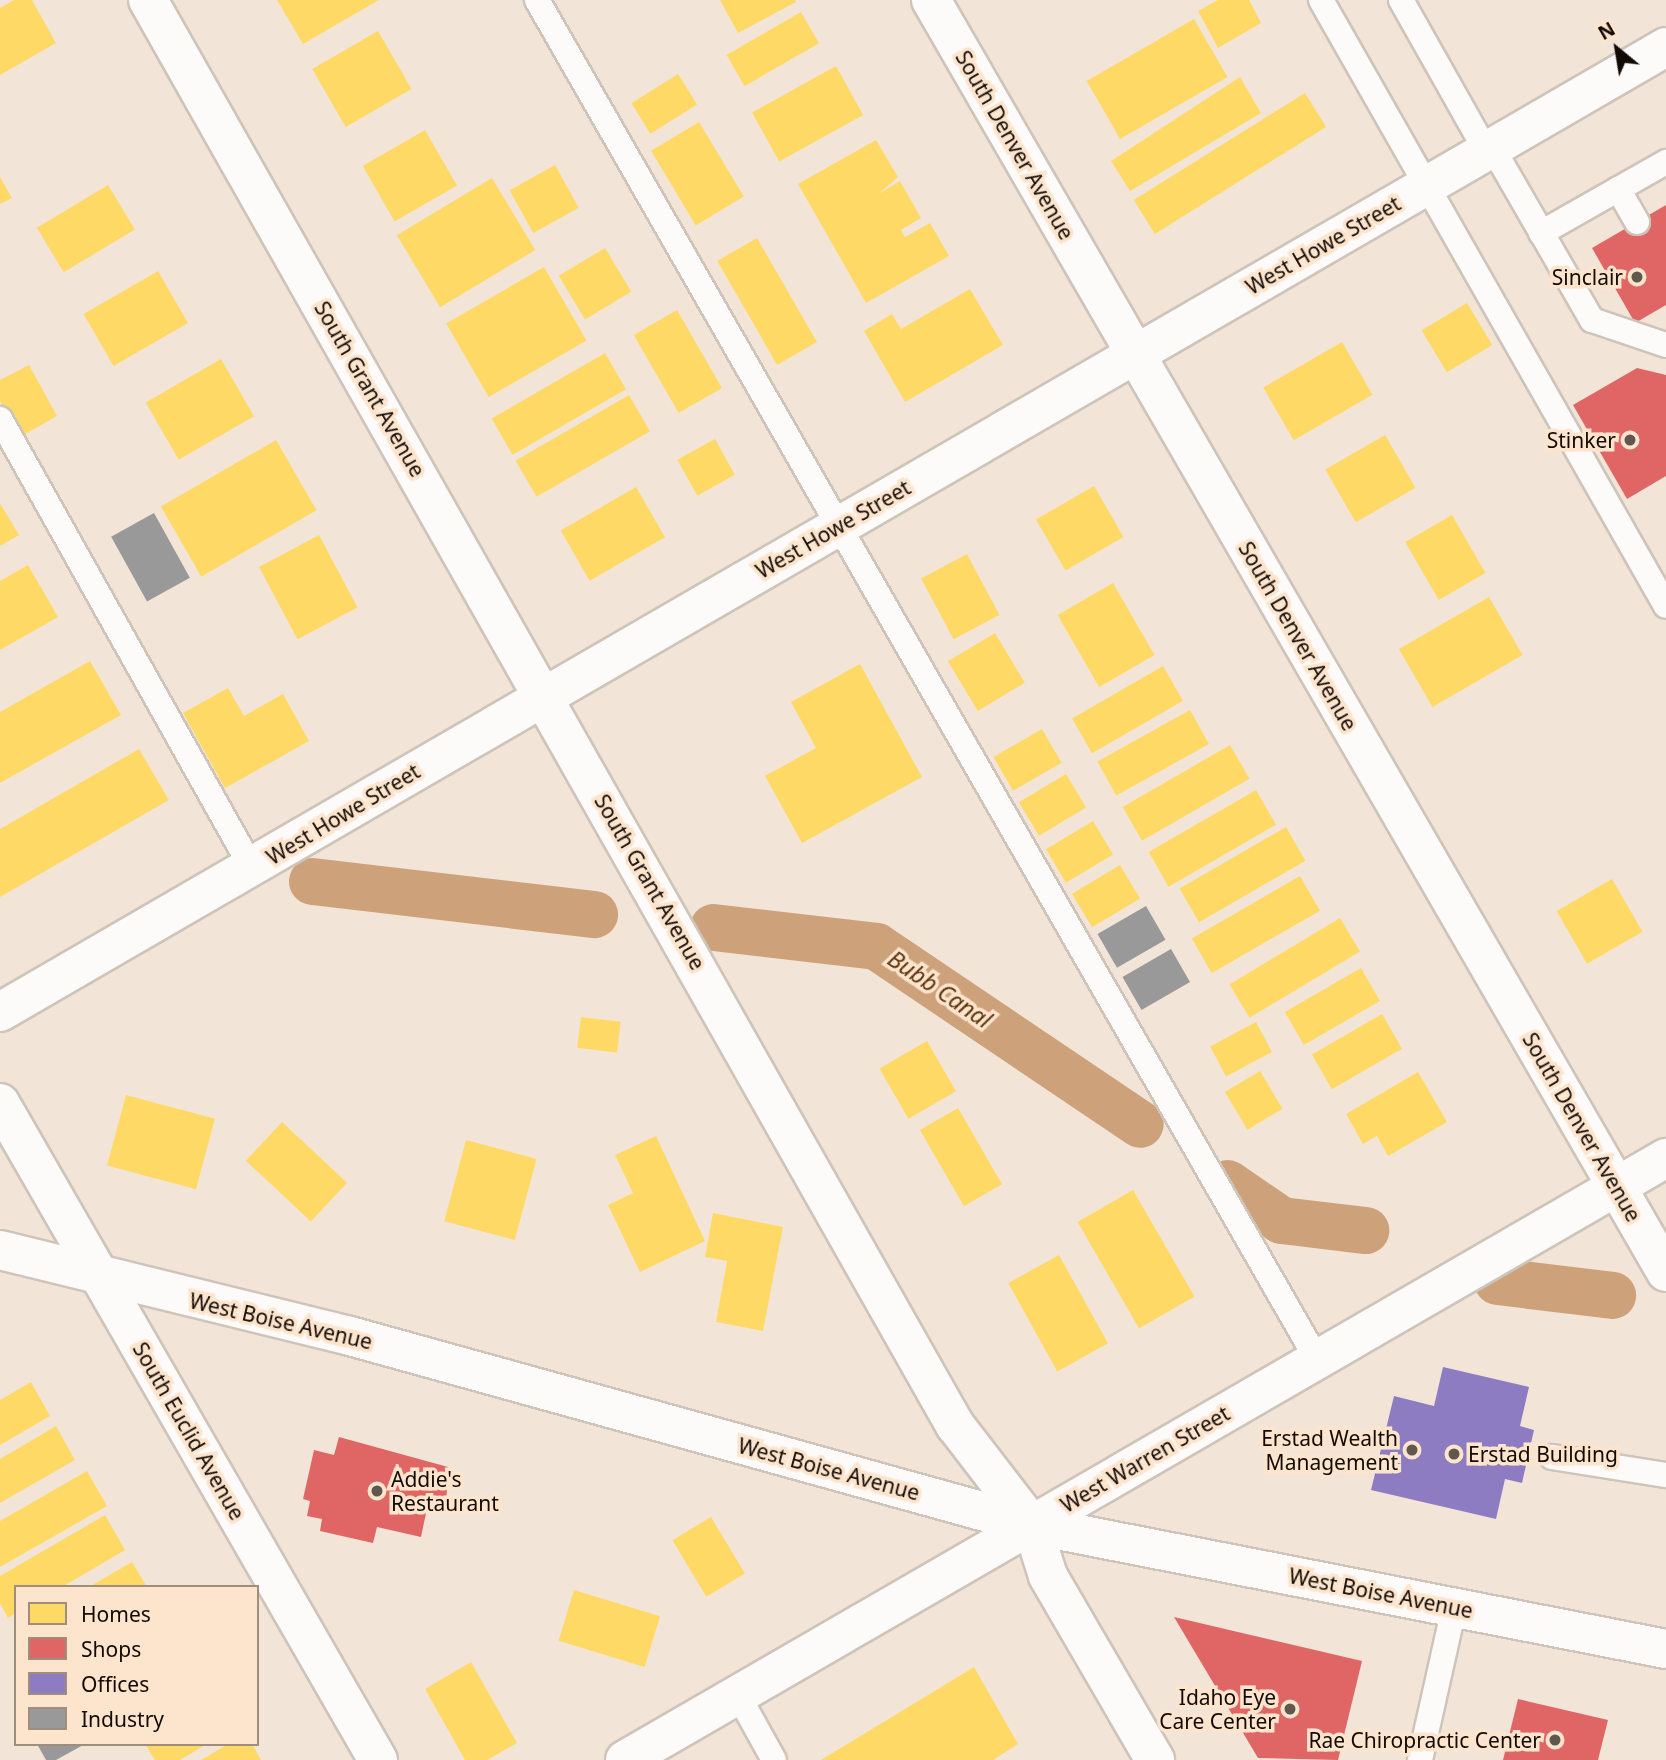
<!DOCTYPE html>
<style>
body{margin:0}
#map{position:relative;width:1666px;height:1760px;overflow:hidden;background:#f2e5d8;font-family:"Noto Sans",sans-serif}
div>[style]{position:absolute}
.homes>*{inset:0;background:#ffd966;transform-origin:0 0}
.shops>*{inset:0;background:#e06666}
.offices>*{inset:0;background:#8e7cc3}
.industry>*{inset:0;background:#999;transform-origin:0 0}
.canal>*{height:47px;margin:-23.5px;padding:0 23.5px;transform-origin:23.5px;border-radius:23.5px;background:#cda27a}
.roads{filter:drop-shadow(2px 0 #cec4ba) drop-shadow(-2px 0 #cec4ba) drop-shadow(0 2px #cec4ba) drop-shadow(0 -2px #cec4ba)}
.service>*{height:24px;margin:-12px;padding:0 12px;transform-origin:12px;border-radius:12px;background:#fdfbf9}
.minor>*{height:38px;margin:-19px;padding:0 19px;transform-origin:19px;border-radius:19px;background:#fdfbf9}
.tertiary>*{height:38px;margin:-19px;padding:0 19px;transform-origin:19px;border-radius:19px;background:#fdfbf9}
.dots>*{width:19px;height:19px;translate:-50% -50%;box-sizing:border-box;border:4px solid #fde4cd;border-radius:50%}
span{translate:-50% -50%;white-space:nowrap;text-align:center;line-height:1.15;-webkit-text-stroke:7px #fde4cd;paint-order:stroke}
.street-label{font-size:21px;color:#120a04}
.poi-label{font-size:21px;color:#120a04}
.right{translate:-100% -50%;text-align:right}
.left{translate:0 -50%;text-align:left}
.water-label{font-size:23px;color:#5b360d;font-style:italic}
.legend{position:absolute;left:14px;top:1585px;width:245px;height:161px;box-sizing:border-box;background:#fde4cd;border:2px solid #9f8d7d;margin:0;padding:9px 12px;list-style:none;font-size:21px;color:#120a04}
.legend li{display:flex;align-items:center;gap:14px;height:35px}
.legend b{width:35px;border:2px solid #9f8d7d}
.north{position:absolute;left:1582px;top:14px;width:70px;height:70px;-webkit-text-stroke:5px #fde4cd;paint-order:stroke;rotate:330deg;font-size:19px;font-weight:700;line-height:28px;text-align:center;color:#120a04}
.north::after{content:'';display:block;margin:auto;width:24px;height:32px;background:#120a04;clip-path:polygon(50% 0,100% 100%,50% 72%,0 100%)}
</style>
<div id="map">
<div class="homes">
<div style="clip-path:polygon(14px 0,32px 0,56px 43px,0 75px,0 8px)"></div>
<div style="clip-path:polygon(277px 0,379px 0,303px 44px)"></div>
<div style="clip-path:polygon(720px 0,795px 0,796px 2px,738px 33px)"></div>
<div style="clip-path:polygon(1218px 0,1249px 0,1261px 23px,1218px 48px,1198px 11px)"></div>
<div style="left:801px;top:12px;width:36px;height:86px;rotate:60deg"></div>
<div style="left:1194px;top:19px;width:67px;height:124px;rotate:60deg"></div>
<div style="left:378px;top:31px;width:67px;height:76px;rotate:60deg"></div>
<div style="left:836px;top:66px;width:56px;height:96px;rotate:61deg"></div>
<div style="left:678px;top:74px;width:36px;height:55px;rotate:58deg"></div>
<div style="clip-path:polygon(1240px 77px,1261px 113px,1130px 191px,1111px 161px)"></div>
<div style="left:1305px;top:93px;width:40px;height:202px;rotate:58deg"></div>
<div style="left:699px;top:122px;width:87px;height:56px;rotate:59deg"></div>
<div style="left:425px;top:130px;width:64px;height:72px;rotate:60deg"></div>
<div style="clip-path:polygon(876px 140px,898px 177px,878px 194px,900px 181px,921px 218px,901px 230px,905px 237px,930px 223px,949px 256px,866px 303px,798px 184px)"></div>
<div style="left:555px;top:165px;width:49px;height:52px;rotate:61deg"></div>
<div style="clip-path:polygon(0 177px,12px 198px,0 204px)"></div>
<div style="left:492px;top:178px;width:84px;height:111px;rotate:59deg"></div>
<div style="left:108px;top:185px;width:52px;height:83px;rotate:59deg"></div>
<div style="left:757px;top:238px;width:120px;height:46px;rotate:60deg"></div>
<div style="left:605px;top:248px;width:51px;height:54px;rotate:59deg"></div>
<div style="left:544px;top:267px;width:85px;height:113px;rotate:60deg"></div>
<div style="left:158px;top:271px;width:60px;height:86px;rotate:60deg"></div>
<div style="clip-path:polygon(970px 289px,1003px 345px,905px 402px,864px 331px,892px 314px,901px 329px)"></div>
<div style="left:1467px;top:303px;width:49px;height:53px;rotate:59deg"></div>
<div style="left:677px;top:310px;width:90px;height:50px;rotate:60deg"></div>
<div style="left:1342px;top:342px;width:61px;height:91px;rotate:60deg"></div>
<div style="left:605px;top:353px;width:42px;height:131px;rotate:60deg"></div>
<div style="left:221px;top:359px;width:66px;height:87px;rotate:60deg"></div>
<div style="clip-path:polygon(29px 365px,57px 416px,20px 437px,0 401px,0 380px)"></div>
<div style="left:629px;top:395px;width:42px;height:131px;rotate:60deg"></div>
<div style="left:1385px;top:435px;width:61px;height:69px;rotate:60deg"></div>
<div style="left:715px;top:439px;width:41px;height:43px;rotate:61deg"></div>
<div style="left:276px;top:440px;width:81px;height:133px;rotate:60deg"></div>
<div style="left:1094px;top:486px;width:59px;height:67px;rotate:60deg"></div>
<div style="left:636px;top:487px;width:58px;height:87px;rotate:60deg"></div>
<div style="clip-path:polygon(0 503px,19px 535px,0 546px)"></div>
<div style="left:1452px;top:515px;width:67px;height:54px;rotate:60deg"></div>
<div style="left:319px;top:535px;width:82px;height:68px;rotate:62deg"></div>
<div style="left:967px;top:554px;width:69px;height:52px;rotate:62deg"></div>
<div style="clip-path:polygon(28px 565px,58px 617px,0 650px,0 581px)"></div>
<div style="left:1113px;top:583px;width:83px;height:64px;rotate:60deg"></div>
<div style="left:1489px;top:597px;width:67px;height:104px;rotate:60deg"></div>
<div style="left:995px;top:633px;width:58px;height:55px;rotate:59deg"></div>
<div style="clip-path:polygon(90px 661px,121px 715px,0 783px,0 712px)"></div>
<div style="clip-path:polygon(860px 664px,922px 777px,802px 843px,765px 776px,816px 748px,791px 702px)"></div>
<div style="left:1163px;top:666px;width:40px;height:105px;rotate:60deg"></div>
<div style="clip-path:polygon(228px 688px,244px 716px,283px 694px,309px 741px,225px 788px,183px 713px)"></div>
<div style="left:1190px;top:710px;width:39px;height:106px;rotate:61deg"></div>
<div style="left:1042px;top:729px;width:39px;height:56px;rotate:60deg"></div>
<div style="left:1230px;top:745px;width:39px;height:124px;rotate:60deg"></div>
<div style="clip-path:polygon(139px 749px,169px 800px,0 897px,0 829px)"></div>
<div style="left:1066px;top:774px;width:39px;height:55px;rotate:59deg"></div>
<div style="left:1256px;top:790px;width:40px;height:124px;rotate:60deg"></div>
<div style="left:1093px;top:821px;width:39px;height:55px;rotate:59deg"></div>
<div style="left:1286px;top:827px;width:39px;height:123px;rotate:60deg"></div>
<div style="left:1120px;top:865px;width:39px;height:56px;rotate:59deg"></div>
<div style="left:1300px;top:876px;width:40px;height:125px;rotate:60deg"></div>
<div style="left:1612px;top:879px;width:61px;height:64px;rotate:60deg"></div>
<div style="left:1340px;top:918px;width:39px;height:129px;rotate:59deg"></div>
<div style="left:1361px;top:968px;width:38px;height:88px;rotate:60deg"></div>
<div style="left:1382px;top:1014px;width:40px;height:81px;rotate:60deg"></div>
<div style="left:581px;top:1017px;width:40px;height:31px;rotate:7deg"></div>
<div style="left:1256px;top:1022px;width:34px;height:52px;rotate:62deg"></div>
<div style="left:927px;top:1041px;width:58px;height:55px;rotate:60deg"></div>
<div style="left:1260px;top:1071px;width:44px;height:41px;rotate:59deg"></div>
<div style="clip-path:polygon(1418px 1072px,1447px 1122px,1388px 1156px,1377px 1136px,1363px 1144px,1346px 1114px)"></div>
<div style="left:126px;top:1095px;width:92px;height:73px;rotate:15deg"></div>
<div style="left:958px;top:1108px;width:88px;height:44px;rotate:60deg"></div>
<div style="left:282px;top:1122px;width:89px;height:53px;rotate:43deg"></div>
<div style="clip-path:polygon(656px 1136px,705px 1241px,640px 1272px,608px 1205px,633px 1193px,615px 1155px)"></div>
<div style="left:466px;top:1140px;width:73px;height:84px;rotate:15deg"></div>
<div style="left:1133px;top:1190px;width:123px;height:64px;rotate:60deg"></div>
<div style="clip-path:polygon(713px 1213px,783px 1227px,763px 1331px,716px 1322px,727px 1261px,705px 1257px)"></div>
<div style="left:1059px;top:1255px;width:101px;height:58px;rotate:61deg"></div>
<div style="clip-path:polygon(31px 1382px,50px 1416px,0 1445px,0 1400px)"></div>
<div style="clip-path:polygon(56px 1426px,75px 1460px,0 1503px,0 1459px)"></div>
<div style="clip-path:polygon(87px 1471px,107px 1506px,0 1567px,0 1521px)"></div>
<div style="clip-path:polygon(105px 1515px,125px 1550px,62px 1587px,16px 1587px,16px 1613px,8px 1618px,0 1603px,0 1576px)"></div>
<div style="left:711px;top:1517px;width:66px;height:45px;rotate:59deg"></div>
<div style="clip-path:polygon(132px 1562px,147px 1587px,89px 1587px)"></div>
<div style="left:574px;top:1590px;width:90px;height:53px;rotate:17deg"></div>
<div style="clip-path:polygon(471px 1662px,517px 1743px,487px 1760px,465px 1760px,425px 1689px)"></div>
<div style="clip-path:polygon(974px 1667px,1018px 1744px,993px 1760px,821px 1760px)"></div>
<div style="clip-path:polygon(145px 1744px,207px 1744px,180px 1760px,155px 1760px)"></div>
<div style="clip-path:polygon(228px 1744px,252px 1744px,261px 1760px,201px 1760px)"></div>
</div>
<div class="shops">
<div style="clip-path:polygon(1666px 205px,1666px 305px,1635px 323px,1592px 248px)"></div>
<div style="clip-path:polygon(1637px 368px,1666px 375px,1666px 476px,1627px 499px,1573px 405px)"></div>
<div style="clip-path:polygon(339px 1437px,448px 1467px,446px 1507px,428px 1504px,421px 1537px,377px 1527px,373px 1543px,320px 1531px,322px 1519px,307px 1516px,310px 1501px,303px 1499px,314px 1450px,334px 1455px)"></div>
<div style="clip-path:polygon(1174px 1617px,1362px 1661px,1338px 1760px,1258px 1758px)"></div>
<div style="clip-path:polygon(1518px 1699px,1608px 1720px,1598px 1760px,1503px 1760px)"></div>
</div>
<div class="offices">
<div style="clip-path:polygon(1443px 1367px,1529px 1387px,1520px 1426px,1534px 1430px,1522px 1483px,1505px 1479px,1496px 1519px,1371px 1490px,1394px 1396px,1434px 1406px)"></div>
</div>
<div class="industry">
<div style="left:154px;top:513px;width:74px;height:49px;rotate:61deg"></div>
<div style="left:1146px;top:906px;width:39px;height:56px;rotate:60deg"></div>
<div style="left:1171px;top:949px;width:38px;height:56px;rotate:60deg"></div>
<div style="clip-path:polygon(37px 1744px,85px 1744px,56px 1760px,46px 1760px)"></div>
</div>
<div class="canal">
<div style="left:312px;top:881px;width:284px;rotate:6.7deg"></div>
<div style="left:713px;top:927px;width:164px;rotate:6.6deg"></div>
<div style="left:876px;top:946px;width:318px;rotate:34deg"></div>
<div style="left:1227px;top:1183px;width:65px;rotate:34.4deg"></div>
<div style="left:1281px;top:1220px;width:85px;rotate:6.8deg"></div>
<div style="left:1497px;top:1281px;width:116px;rotate:6.9deg"></div>
</div>
<div class="roads">
<div class="service">
<div style="left:537px;top:0;width:1567px;rotate:60.15deg"></div>
<div style="left:1321px;top:0;width:697px;rotate:60.35deg"></div>
<div style="left:1401px;top:0;width:173px;rotate:60.6deg"></div>
<div style="left:1492px;top:147px;width:200px;rotate:60deg"></div>
<div style="left:1592px;top:320px;width:78px;rotate:18.7deg"></div>
<div style="left:1618px;top:189px;width:38px;rotate:60deg"></div>
<div style="left:1541px;top:233px;width:144px;rotate:-29.6deg"></div>
<div style="left:0;top:419px;width:515px;rotate:60.7deg"></div>
<div style="left:1552px;top:1457px;width:115px;rotate:9deg"></div>
<div style="left:738px;top:1695px;width:74px;rotate:61deg"></div>
<div style="left:1420px;top:1760px;width:156px;rotate:-77.4deg"></div>
</div>
<div class="minor">
<div style="left:148px;top:0;width:1638px;rotate:60.48deg"></div>
<div style="left:955px;top:1425px;width:126px;rotate:52.4deg"></div>
<div style="left:1032px;top:1525px;width:53px;rotate:72.6deg"></div>
<div style="left:1048px;top:1576px;width:213px;rotate:59.8deg"></div>
<div style="left:931px;top:0;width:1469px;rotate:59.98deg"></div>
<div style="left:0;top:1012px;width:1925px;rotate:-30.08deg"></div>
<div style="left:0;top:1103px;width:758px;rotate:60.09deg"></div>
<div style="left:625px;top:1760px;width:1203px;rotate:-30.04deg"></div>
</div>
<div class="tertiary">
<div style="left:0;top:1250px;width:360px;rotate:13.8deg"></div>
<div style="left:350px;top:1336px;width:708px;rotate:15.49deg"></div>
<div style="left:1032px;top:1525px;width:646px;rotate:11.07deg"></div>
</div>
</div>
<div class="dots">
<div style="left:1637px;top:277px;background:#60574e"></div>
<div style="left:1630px;top:440px;background:#60574e"></div>
<div style="left:1412px;top:1450px;background:#60574e"></div>
<div style="left:1454px;top:1454px;background:#60574e"></div>
<div style="left:377px;top:1491px;background:#60574e"></div>
<div style="left:1290px;top:1709px;background:#60574e"></div>
<div style="left:1555px;top:1740px;background:#60574e"></div>
</div>
<div class="street-label">
<span style="left:1015px;top:145px;rotate:60deg">South Denver Avenue</span>
<span style="left:1323px;top:245px;rotate:-30deg">West Howe Street</span>
<span style="left:370px;top:389px;rotate:60deg">South Grant Avenue</span>
<span style="left:833px;top:529px;rotate:-30deg">West Howe Street</span>
<span style="left:1298px;top:636px;rotate:60deg">South Denver Avenue</span>
<span style="left:343px;top:814px;rotate:-31deg">West Howe Street</span>
<span style="left:650px;top:882px;rotate:60deg">South Grant Avenue</span>
<span style="left:1582px;top:1127px;rotate:60deg">South Denver Avenue</span>
<span style="left:281px;top:1321px;rotate:13deg">West Boise Avenue</span>
<span style="left:189px;top:1431px;rotate:60deg">South Euclid Avenue</span>
<span style="left:1145px;top:1459px;rotate:-30deg">West Warren Street</span>
<span style="left:829px;top:1469px;rotate:15deg">West Boise Avenue</span>
<span style="left:1381px;top:1593px;rotate:11deg">West Boise Avenue</span>
</div>
<div class="poi-label">
<span class="right" style="left:1623px;top:277px">Sinclair</span>
<span class="right" style="left:1616px;top:440px">Stinker</span>
<span class="right" style="left:1398px;top:1450px">Erstad Wealth<br>Management</span>
<span class="left" style="left:1468px;top:1454px">Erstad Building</span>
<span class="left" style="left:391px;top:1491px">Addie's<br>Restaurant</span>
<span class="right" style="left:1276px;top:1709px">Idaho Eye<br>Care Center</span>
<span class="right" style="left:1541px;top:1740px">Rae Chiropractic Center</span>
</div>
<div class="water-label">
<span style="left:940px;top:989px;rotate:34deg">Bubb Canal</span>
</div>
<ul class="legend">
<li><b style="height:19px;background:#ffd966"></b>Homes</li>
<li><b style="height:19px;background:#e06666"></b>Shops</li>
<li><b style="height:19px;background:#8e7cc3"></b>Offices</li>
<li><b style="height:19px;background:#999"></b>Industry</li>
</ul>
<div class="north">N</div>
</div>
